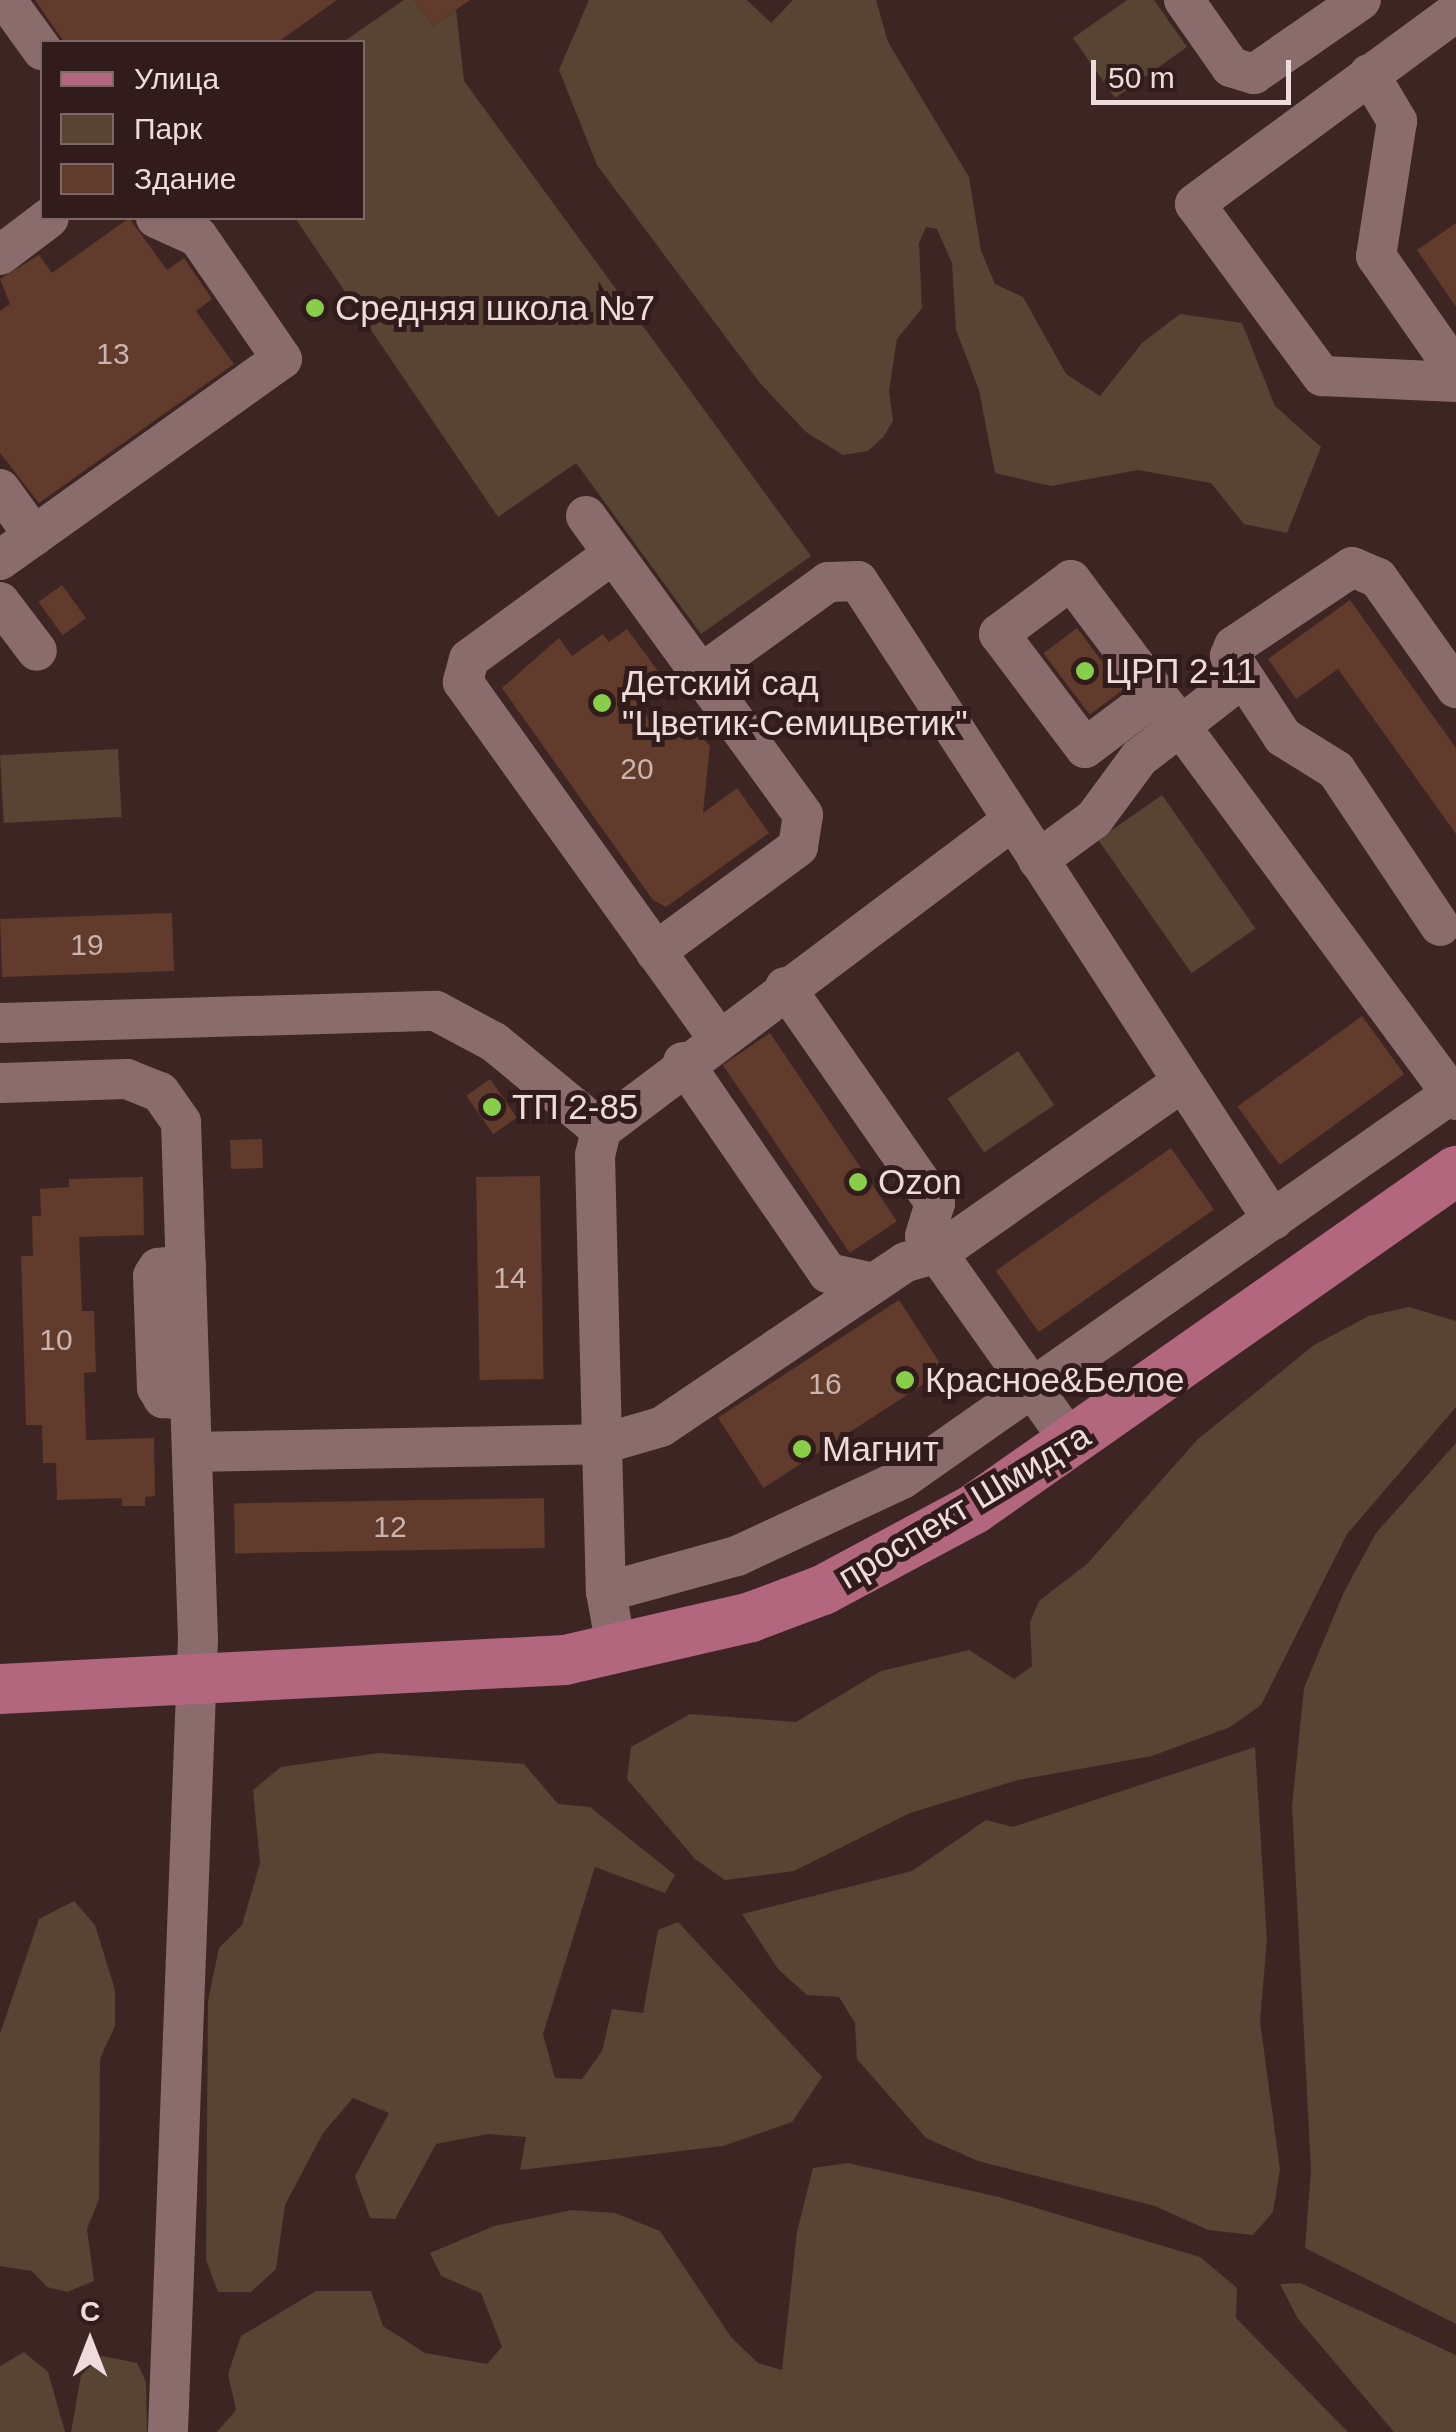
<!DOCTYPE html>
<meta charset="utf-8">
<style>
body{margin:0}
#map{position:relative;width:1456px;height:2432px;overflow:hidden;background:#3d2524;font-family:Arial,sans-serif}
div>[style]{position:absolute}
.green>*{inset:0;background:#574432;transform-origin:0 0}
.building>*{inset:0;background:#613b2b;transform-origin:0 0}
.minor>*{height:40px;margin:-20px;padding:0 20px;transform-origin:20px;border-radius:20px;background:#8a6c6c}
.major>*{height:50px;margin:-25px;padding:0 25px;transform-origin:25px;border-radius:25px;background:#b2677f}
.dots>*{width:28px;height:28px;translate:-50% -50%;box-sizing:border-box;border:5px solid #321b1b;border-radius:50%}
span{translate:-50% -50%;white-space:nowrap;text-align:center;line-height:1.15;-webkit-text-stroke:10px #321b1b;paint-order:stroke}
.number-label{font-size:30px;color:#cab4af}
.number-label span{-webkit-text-stroke-width:0}
.poi-label{font-size:35px;color:#eddcdb}
.left{translate:0 -50%;text-align:left}
.street-label{font-size:35px;color:#eddcdb}
.legend{position:absolute;left:40px;top:40px;width:325px;height:180px;box-sizing:border-box;background:#321b1b;border:2px solid #7d6868;margin:0;padding:12px 18px;list-style:none;font-size:30px;color:#eddcdb}
.legend li{display:flex;align-items:center;gap:20px;height:50px}
.legend b{width:50px;border:2px solid #7d6868}
.north{position:absolute;left:40px;top:2292px;width:100px;height:100px;-webkit-text-stroke:8px #321b1b;paint-order:stroke;rotate:0deg;font-size:28px;font-weight:700;line-height:40px;text-align:center;color:#eddcdb}
.north::after{content:'';display:block;margin:auto;width:35px;height:45px;background:#eddcdb;clip-path:polygon(50% 0,100% 100%,50% 72%,0 100%)}
.scale{position:absolute;left:1091px;top:60px;width:200px;height:45px;box-sizing:border-box;border:5px solid #eddcdb;border-top:0;padding-left:12px;font-size:30px;line-height:35px;white-space:nowrap;color:#eddcdb;-webkit-text-stroke:8px #321b1b;paint-order:stroke}
</style>
<div id="map">
<div class="green">
<div style="clip-path:polygon(404px 0,414px 0,433px 26px,456px 10px,464px 81px,811px 556px,701px 634px,576px 463px,498px 517px,295px 218px,362px 218px,362px 42px,343px 42px)"></div>
<div style="clip-path:polygon(589px 0,747px 0,771px 23px,793px 0,876px 0,888px 42px,969px 177px,981px 251px,995px 284px,1023px 297px,1066px 374px,1100px 396px,1142px 343px,1180px 314px,1242px 323px,1275px 406px,1321px 447px,1287px 533px,1244px 524px,1211px 483px,1138px 470px,1051px 486px,995px 473px,979px 390px,956px 330px,952px 263px,937px 229px,926px 227px,919px 243px,922px 308px,897px 339px,889px 390px,893px 421px,884px 436px,868px 451px,843px 455px,806px 432px,760px 383px,597px 165px,559px 70px)"></div>
<div style="clip-path:polygon(1127px 0,1154px 0,1187px 47px,1115px 98px,1073px 38px)"></div>
<div style="left:118px;top:749px;width:68px;height:118px;rotate:87deg"></div>
<div style="left:1162px;top:795px;width:163px;height:78px;rotate:55deg"></div>
<div style="left:1018px;top:1051px;width:65px;height:85px;rotate:56deg"></div>
<div style="clip-path:polygon(1409px 1307px,1456px 1321px,1456px 1407px,1347px 1534px,1261px 1705px,1230px 1727px,1152px 1756px,1018px 1780px,910px 1813px,794px 1871px,725px 1880px,695px 1859px,627px 1779px,631px 1747px,690px 1714px,796px 1722px,881px 1671px,969px 1650px,1014px 1679px,1032px 1666px,1030px 1622px,1039px 1601px,1087px 1564px,1198px 1439px,1314px 1345px,1369px 1316px)"></div>
<div style="clip-path:polygon(1456px 1443px,1456px 2324px,1305px 2248px,1311px 2170px,1292px 1806px,1304px 1688px,1343px 1594px,1376px 1533px)"></div>
<div style="clip-path:polygon(1255px 1747px,1267px 1940px,1260px 2021px,1280px 2170px,1273px 2212px,1253px 2235px,1208px 2230px,1155px 2206px,978px 2161px,926px 2138px,857px 2059px,855px 2023px,839px 1997px,807px 1995px,778px 1969px,742px 1914px,912px 1871px,986px 1820px,1013px 1827px)"></div>
<div style="clip-path:polygon(379px 1753px,524px 1764px,558px 1804px,590px 1807px,675px 1875px,665px 1893px,595px 1867px,543px 2034px,555px 2078px,582px 2079px,602px 2051px,612px 2009px,643px 2013px,658px 1930px,678px 1922px,822px 2077px,792px 2122px,723px 2146px,520px 2170px,526px 2137px,488px 2134px,436px 2144px,395px 2219px,370px 2218px,355px 2176px,389px 2113px,353px 2098px,323px 2133px,285px 2205px,276px 2269px,251px 2292px,218px 2292px,206px 2260px,208px 2001px,219px 1948px,242px 1925px,260px 1863px,253px 1790px,281px 1767px)"></div>
<div style="clip-path:polygon(74px 1901px,95px 1925px,115px 1990px,115px 2026px,100px 2059px,99px 2199px,87px 2229px,94px 2281px,67px 2292px,47px 2287px,32px 2271px,0 2266px,0 2034px,39px 1919px)"></div>
<div style="clip-path:polygon(848px 2163px,999px 2197px,1200px 2257px,1237px 2288px,1236px 2318px,1348px 2432px,217px 2432px,236px 2410px,228px 2374px,241px 2336px,316px 2291px,371px 2291px,383px 2326px,425px 2353px,487px 2364px,502px 2347px,481px 2293px,441px 2276px,430px 2253px,494px 2226px,572px 2210px,615px 2213px,660px 2231px,731px 2337px,758px 2363px,782px 2370px,797px 2232px,813px 2168px)"></div>
<div style="clip-path:polygon(1300px 2283px,1456px 2355px,1456px 2432px,1394px 2432px,1298px 2319px,1280px 2284px)"></div>
<div style="clip-path:polygon(24px 2352px,48px 2372px,65px 2432px,0 2432px,0 2366px)"></div>
<div style="clip-path:polygon(102px 2356px,137px 2363px,146px 2382px,147px 2432px,71px 2432px,81px 2375px)"></div>
</div>
<div class="building">
<div style="clip-path:polygon(35px 0,337px 0,278px 42px,64px 42px)"></div>
<div style="clip-path:polygon(414px 0,470px 0,433px 26px)"></div>
<div style="clip-path:polygon(129px 218px,167px 270px,184px 258px,212px 299px,196px 311px,234px 364px,39px 503px,0 453px,0 311px,10px 304px,0 279px,39px 255px,52px 273px)"></div>
<div style="clip-path:polygon(1456px 223px,1456px 307px,1417px 250px)"></div>
<div style="left:62px;top:585px;width:41px;height:29px;rotate:54deg"></div>
<div style="clip-path:polygon(1350px 600px,1456px 748px,1456px 834px,1338px 669px,1296px 699px,1268px 659px)"></div>
<div style="left:1077px;top:628px;width:77px;height:42px;rotate:53deg"></div>
<div style="clip-path:polygon(627px 629px,661px 675px,632px 696px,654px 726px,690px 724px,710px 746px,703px 813px,737px 788px,769px 833px,666px 907px,653px 900px,502px 688px,559px 638px,572px 656px,603px 634px,609px 642px)"></div>
<div style="left:172px;top:913px;width:58px;height:172px;rotate:88deg"></div>
<div style="left:1362px;top:1016px;width:72px;height:154px;rotate:54deg"></div>
<div style="left:770px;top:1033px;width:227px;height:57px;rotate:56deg"></div>
<div style="left:490px;top:1079px;width:47px;height:29px;rotate:55deg"></div>
<div style="left:262px;top:1139px;width:29px;height:32px;rotate:88deg"></div>
<div style="left:1171px;top:1148px;width:75px;height:214px;rotate:55deg"></div>
<div style="left:540px;top:1176px;width:203px;height:64px;rotate:89deg"></div>
<div style="clip-path:polygon(143px 1177px,144px 1235px,79px 1237px,82px 1311px,94px 1311px,96px 1372px,84px 1373px,86px 1440px,154px 1438px,155px 1496px,145px 1497px,145px 1506px,122px 1506px,122px 1498px,57px 1500px,56px 1463px,43px 1463px,42px 1425px,26px 1425px,21px 1256px,33px 1256px,32px 1216px,41px 1216px,40px 1189px,69px 1187px,69px 1179px)"></div>
<div style="left:899px;top:1300px;width:84px;height:216px;rotate:57deg"></div>
<div style="left:544px;top:1498px;width:50px;height:310px;rotate:89deg"></div>
</div>
<div class="minor">
<div style="left:6px;top:0;width:62px;rotate:54.2deg"></div>
<div style="left:1184px;top:0;width:82px;rotate:55deg"></div>
<div style="left:1231px;top:67px;width:24px;rotate:17deg"></div>
<div style="left:1254px;top:74px;width:130px;rotate:-34.7deg"></div>
<div style="left:1456px;top:12px;width:324px;rotate:143.7deg"></div>
<div style="left:1195px;top:204px;width:214px;rotate:53.6deg"></div>
<div style="left:1322px;top:376px;width:134px;rotate:2.6deg"></div>
<div style="left:1369px;top:74px;width:55px;rotate:59.2deg"></div>
<div style="left:1397px;top:121px;width:137px;rotate:98.8deg"></div>
<div style="left:1376px;top:256px;width:140px;rotate:55.2deg"></div>
<div style="left:0;top:255px;width:61px;rotate:-37.1deg"></div>
<div style="left:0;top:489px;width:58px;rotate:54.1deg"></div>
<div style="left:586px;top:516px;width:369px;rotate:54deg"></div>
<div style="left:803px;top:815px;width:32px;rotate:99deg"></div>
<div style="left:798px;top:847px;width:177px;rotate:143.7deg"></div>
<div style="left:613px;top:554px;width:178px;rotate:143.9deg"></div>
<div style="left:469px;top:659px;width:24px;rotate:105deg"></div>
<div style="left:463px;top:682px;width:437px;rotate:54.4deg"></div>
<div style="left:0;top:560px;width:346px;rotate:-35.5deg"></div>
<div style="left:282px;top:359px;width:148px;rotate:-124.5deg"></div>
<div style="left:198px;top:237px;width:46px;rotate:-155.7deg"></div>
<div style="left:0;top:602px;width:61px;rotate:52.9deg"></div>
<div style="left:701px;top:674px;width:157px;rotate:-35.9deg"></div>
<div style="left:828px;top:582px;width:30px;rotate:-2deg"></div>
<div style="left:858px;top:581px;width:762px;rotate:57deg"></div>
<div style="left:1157px;top:694px;width:90px;rotate:143.1deg"></div>
<div style="left:1085px;top:748px;width:143px;rotate:-127deg"></div>
<div style="left:999px;top:634px;width:90px;rotate:-36.9deg"></div>
<div style="left:1071px;top:580px;width:160px;rotate:53.1deg"></div>
<div style="left:1167px;top:708px;width:487px;rotate:53.6deg"></div>
<div style="left:1013px;top:820px;width:516px;rotate:143.04deg"></div>
<div style="left:601px;top:1130px;width:26px;rotate:103deg"></div>
<div style="left:595px;top:1155px;width:289px;rotate:88.6deg"></div>
<div style="left:602px;top:1444px;width:61px;rotate:-16.1deg"></div>
<div style="left:661px;top:1427px;width:295px;rotate:-34deg"></div>
<div style="left:906px;top:1262px;width:33px;rotate:-16deg"></div>
<div style="left:938px;top:1253px;width:297px;rotate:-35deg"></div>
<div style="left:1038px;top:860px;width:69px;rotate:-36.2deg"></div>
<div style="left:1094px;top:819px;width:76px;rotate:-53.6deg"></div>
<div style="left:1139px;top:758px;width:129px;rotate:-37.8deg"></div>
<div style="left:1440px;top:926px;width:187px;rotate:-123.7deg"></div>
<div style="left:1336px;top:770px;width:62px;rotate:-148.1deg"></div>
<div style="left:1283px;top:737px;width:97px;rotate:-123.2deg"></div>
<div style="left:1230px;top:656px;width:11px;rotate:-68deg"></div>
<div style="left:1234px;top:646px;width:142px;rotate:-33.8deg"></div>
<div style="left:1352px;top:567px;width:28px;rotate:23deg"></div>
<div style="left:1378px;top:578px;width:135px;rotate:54.7deg"></div>
<div style="left:785px;top:987px;width:263px;rotate:55.2deg"></div>
<div style="left:935px;top:1203px;width:34px;rotate:107deg"></div>
<div style="left:925px;top:1236px;width:255px;rotate:54.7deg"></div>
<div style="left:0;top:1023px;width:436px;rotate:-1.6deg"></div>
<div style="left:436px;top:1011px;width:66px;rotate:28.1deg"></div>
<div style="left:494px;top:1042px;width:139px;rotate:39.4deg"></div>
<div style="left:683px;top:1062px;width:256px;rotate:55.5deg"></div>
<div style="left:828px;top:1273px;width:47px;rotate:12.3deg"></div>
<div style="left:0;top:1083px;width:127px;rotate:-1.8deg"></div>
<div style="left:127px;top:1079px;width:35px;rotate:22deg"></div>
<div style="left:160px;top:1092px;width:37px;rotate:55deg"></div>
<div style="left:181px;top:1122px;width:517px;rotate:88.12deg"></div>
<div style="left:198px;top:1639px;width:794px;rotate:92.17deg"></div>
<div style="left:186px;top:1265px;width:28px;rotate:174deg"></div>
<div style="left:158px;top:1268px;width:9px;rotate:122deg"></div>
<div style="left:153px;top:1276px;width:112px;rotate:88deg"></div>
<div style="left:157px;top:1388px;width:12px;rotate:59deg"></div>
<div style="left:163px;top:1398px;width:27px;rotate:4deg"></div>
<div style="left:192px;top:1452px;width:410px;rotate:-1.1deg"></div>
<div style="left:602px;top:1444px;width:148px;rotate:88.5deg"></div>
<div style="left:606px;top:1592px;width:61px;rotate:79.6deg"></div>
<div style="left:606px;top:1592px;width:136px;rotate:-15.4deg"></div>
<div style="left:737px;top:1556px;width:182px;rotate:-25deg"></div>
<div style="left:902px;top:1479px;width:671px;rotate:-35.04deg"></div>
</div>
<div class="major">
<div style="left:0;top:1689px;width:566px;rotate:-2.94deg"></div>
<div style="left:565px;top:1660px;width:191px;rotate:-13deg"></div>
<div style="left:751px;top:1617px;width:77px;rotate:-20.6deg"></div>
<div style="left:823px;top:1590px;width:171px;rotate:-28.2deg"></div>
<div style="left:974px;top:1509px;width:589px;rotate:-35.04deg"></div>
</div>
<div class="dots">
<div style="left:315px;top:308px;background:#88cf49"></div>
<div style="left:1085px;top:671px;background:#88cf49"></div>
<div style="left:602px;top:703px;background:#88cf49"></div>
<div style="left:492px;top:1107px;background:#88cf49"></div>
<div style="left:858px;top:1182px;background:#88cf49"></div>
<div style="left:905px;top:1380px;background:#88cf49"></div>
<div style="left:802px;top:1449px;background:#88cf49"></div>
</div>
<div class="number-label">
<span style="left:113px;top:354px">13</span>
<span style="left:637px;top:769px">20</span>
<span style="left:87px;top:945px">19</span>
<span style="left:510px;top:1278px">14</span>
<span style="left:56px;top:1340px">10</span>
<span style="left:825px;top:1384px">16</span>
<span style="left:390px;top:1527px">12</span>
</div>
<div class="poi-label">
<span class="left" style="left:335px;top:308px">Средняя школа №7</span>
<span class="left" style="left:1105px;top:671px">ЦРП 2-11</span>
<span class="left" style="left:622px;top:703px">Детский сад<br>"Цветик-Семицветик"</span>
<span class="left" style="left:512px;top:1107px">ТП 2-85</span>
<span class="left" style="left:878px;top:1182px">Ozon</span>
<span class="left" style="left:925px;top:1380px">Красное&amp;Белое</span>
<span class="left" style="left:822px;top:1449px">Магнит</span>
</div>
<div class="street-label">
<span style="left:964px;top:1506px;rotate:-31deg">проспект Шмидта</span>
</div>
<ul class="legend">
<li><b style="height:12px;background:#b2677f"></b>Улица</li>
<li><b style="height:28px;background:#574432"></b>Парк</li>
<li><b style="height:28px;background:#613b2b"></b>Здание</li>
</ul>
<div class="north">С</div>
<div class="scale">50 m</div>
</div>
